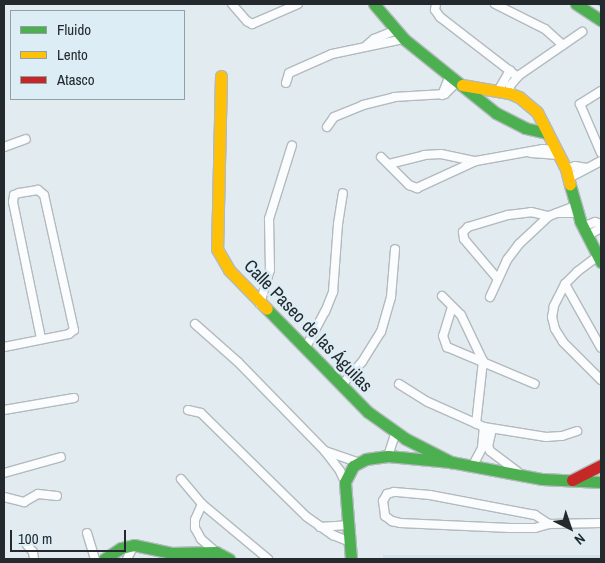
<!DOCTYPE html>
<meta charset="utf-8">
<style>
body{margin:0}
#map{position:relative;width:605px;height:563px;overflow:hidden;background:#e2ebef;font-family:"Archivo Narrow",sans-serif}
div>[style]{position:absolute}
.built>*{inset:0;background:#d0e1e9;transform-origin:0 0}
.stream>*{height:2.5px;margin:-1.25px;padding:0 1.25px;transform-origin:1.25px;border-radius:1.25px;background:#7ed1f2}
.roads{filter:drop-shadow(1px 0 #b3babe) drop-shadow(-1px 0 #b3babe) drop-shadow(0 1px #b3babe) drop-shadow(0 -1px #b3babe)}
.street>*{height:8px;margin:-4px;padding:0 4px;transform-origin:4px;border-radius:4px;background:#fbfcfd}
.fast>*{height:11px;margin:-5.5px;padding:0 5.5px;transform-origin:5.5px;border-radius:5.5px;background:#4caf50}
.slow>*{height:11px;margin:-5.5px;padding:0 5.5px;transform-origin:5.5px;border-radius:5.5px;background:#ffc107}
.jam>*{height:11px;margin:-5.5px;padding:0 5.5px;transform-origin:5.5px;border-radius:5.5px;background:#c62828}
span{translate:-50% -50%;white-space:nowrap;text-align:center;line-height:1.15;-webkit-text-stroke:5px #dcedf5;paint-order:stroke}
.street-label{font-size:18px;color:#23292c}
.frame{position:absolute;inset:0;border:5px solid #23292c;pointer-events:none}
.legend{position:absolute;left:10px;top:10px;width:175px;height:90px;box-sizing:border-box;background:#dcedf5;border:1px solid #929fa5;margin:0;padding:6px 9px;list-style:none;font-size:15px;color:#23292c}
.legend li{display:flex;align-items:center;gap:10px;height:25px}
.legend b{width:25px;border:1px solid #929fa5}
.north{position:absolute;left:545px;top:503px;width:50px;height:50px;-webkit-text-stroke:4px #dcedf5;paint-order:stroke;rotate:139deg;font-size:14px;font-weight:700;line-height:20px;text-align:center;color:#23292c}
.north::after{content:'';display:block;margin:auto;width:18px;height:22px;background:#23292c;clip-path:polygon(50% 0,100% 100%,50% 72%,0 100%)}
.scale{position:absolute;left:10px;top:530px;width:116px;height:22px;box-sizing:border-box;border:2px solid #23292c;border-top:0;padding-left:6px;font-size:15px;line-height:18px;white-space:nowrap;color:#23292c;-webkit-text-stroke:4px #dcedf5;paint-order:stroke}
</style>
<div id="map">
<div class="built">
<div style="left:383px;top:555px;width:218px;height:4px"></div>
</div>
<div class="stream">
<div style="left:599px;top:4px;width:2px;rotate:27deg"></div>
</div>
<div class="roads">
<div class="street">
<div style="left:232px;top:4px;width:23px;rotate:49deg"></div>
<div style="left:247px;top:21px;width:6px;rotate:31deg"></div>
<div style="left:252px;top:24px;width:50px;rotate:-23.5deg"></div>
<div style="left:436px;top:4px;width:6px;rotate:99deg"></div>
<div style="left:435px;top:10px;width:9px;rotate:54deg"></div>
<div style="left:440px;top:17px;width:98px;rotate:37.6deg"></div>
<div style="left:495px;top:4px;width:56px;rotate:26.6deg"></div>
<div style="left:545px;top:29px;width:24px;rotate:42deg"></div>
<div style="left:367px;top:45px;width:9px;rotate:-41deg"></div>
<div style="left:374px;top:39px;width:24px;rotate:-22deg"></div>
<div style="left:286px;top:83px;width:10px;rotate:-73deg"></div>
<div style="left:289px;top:73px;width:47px;rotate:-23.8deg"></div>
<div style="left:332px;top:54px;width:74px;rotate:-11.8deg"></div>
<div style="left:498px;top:91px;width:24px;rotate:-60deg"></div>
<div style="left:601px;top:91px;width:25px;rotate:148deg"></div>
<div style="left:580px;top:104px;width:53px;rotate:66.8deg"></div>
<div style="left:509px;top:93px;width:7px;rotate:-82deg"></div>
<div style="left:510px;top:86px;width:13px;rotate:-51deg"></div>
<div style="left:518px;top:76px;width:78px;rotate:-34.5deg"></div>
<div style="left:442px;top:95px;width:22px;rotate:-68deg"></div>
<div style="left:327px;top:127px;width:12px;rotate:-55deg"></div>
<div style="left:334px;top:117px;width:31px;rotate:-22deg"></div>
<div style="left:363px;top:105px;width:32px;rotate:-14deg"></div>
<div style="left:394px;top:97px;width:51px;rotate:-3.4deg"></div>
<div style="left:445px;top:94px;width:18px;rotate:-45deg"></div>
<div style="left:4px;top:147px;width:23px;rotate:-20deg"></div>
<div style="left:531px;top:153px;width:28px;rotate:4deg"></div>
<div style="left:381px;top:157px;width:40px;rotate:45deg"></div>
<div style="left:409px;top:185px;width:9px;rotate:21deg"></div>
<div style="left:417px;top:188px;width:65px;rotate:-24.6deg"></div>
<div style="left:476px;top:161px;width:68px;rotate:-10.2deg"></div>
<div style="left:543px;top:149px;width:14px;rotate:4deg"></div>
<div style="left:389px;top:164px;width:36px;rotate:-14deg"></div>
<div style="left:424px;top:155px;width:17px;rotate:-3deg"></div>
<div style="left:441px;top:154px;width:35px;rotate:12deg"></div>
<div style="left:566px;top:169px;width:9px;rotate:-18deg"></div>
<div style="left:575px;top:166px;width:12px;rotate:9deg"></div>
<div style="left:569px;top:178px;width:36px;rotate:-28deg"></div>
<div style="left:557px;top:213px;width:20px"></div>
<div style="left:582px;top:227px;width:14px;rotate:-21deg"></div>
<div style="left:595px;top:222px;width:6px;rotate:18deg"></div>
<div style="left:587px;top:236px;width:16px;rotate:-30deg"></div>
<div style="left:598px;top:256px;width:26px;rotate:143deg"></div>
<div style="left:577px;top:272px;width:17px;rotate:135deg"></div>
<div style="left:565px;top:284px;width:25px;rotate:117deg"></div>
<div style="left:554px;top:306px;width:11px;rotate:100deg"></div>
<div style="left:552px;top:317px;width:12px;rotate:76deg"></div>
<div style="left:555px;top:329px;width:15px;rotate:58deg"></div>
<div style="left:563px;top:342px;width:54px;rotate:45deg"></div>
<div style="left:497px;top:278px;width:51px;rotate:-130.2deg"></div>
<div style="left:464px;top:239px;width:7px;rotate:-98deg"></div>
<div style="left:463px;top:232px;width:7px;rotate:-45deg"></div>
<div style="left:468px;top:227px;width:42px;rotate:-16.7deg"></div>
<div style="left:508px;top:215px;width:23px;rotate:-7deg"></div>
<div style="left:531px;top:212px;width:18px;rotate:13deg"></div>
<div style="left:565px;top:284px;width:73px;rotate:60.6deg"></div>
<div style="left:442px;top:296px;width:27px;rotate:45deg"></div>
<div style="left:461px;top:315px;width:51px;rotate:64.4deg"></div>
<div style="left:483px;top:361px;width:63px;rotate:96.3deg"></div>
<div style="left:490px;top:297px;width:41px;rotate:-65.3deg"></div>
<div style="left:507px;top:260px;width:20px;rotate:-53deg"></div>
<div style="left:519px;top:244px;width:41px;rotate:-43deg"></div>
<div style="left:549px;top:216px;width:28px;rotate:-21deg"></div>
<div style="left:260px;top:304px;width:35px;rotate:-74deg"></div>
<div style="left:270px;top:270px;width:51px;rotate:-91.1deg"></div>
<div style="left:269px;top:219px;width:77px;rotate:-72.7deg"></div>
<div style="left:452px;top:307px;width:30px;rotate:107deg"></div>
<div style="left:443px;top:336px;width:12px;rotate:70deg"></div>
<div style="left:447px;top:347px;width:95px;rotate:22.8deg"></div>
<div style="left:195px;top:324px;width:57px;rotate:41.5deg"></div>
<div style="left:238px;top:362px;width:124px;rotate:45.7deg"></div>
<div style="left:325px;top:451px;width:25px;rotate:53deg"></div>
<div style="left:340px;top:471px;width:12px;rotate:66deg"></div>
<div style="left:4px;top:347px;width:66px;rotate:-11.3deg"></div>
<div style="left:69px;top:334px;width:6px;rotate:-39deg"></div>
<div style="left:74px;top:330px;width:138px;rotate:-102.5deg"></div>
<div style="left:44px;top:195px;width:8px;rotate:-140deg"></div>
<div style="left:38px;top:190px;width:19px;rotate:171deg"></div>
<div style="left:19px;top:193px;width:5px;rotate:158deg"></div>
<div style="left:14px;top:195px;width:7px;rotate:98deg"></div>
<div style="left:13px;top:202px;width:140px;rotate:78.4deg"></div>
<div style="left:306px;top:347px;width:40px;rotate:-62deg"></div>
<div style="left:325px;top:312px;width:22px;rotate:-68deg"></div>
<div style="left:333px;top:292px;width:68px;rotate:-85.8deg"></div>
<div style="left:338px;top:224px;width:31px;rotate:-81deg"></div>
<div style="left:399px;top:384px;width:34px;rotate:32deg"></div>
<div style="left:428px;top:402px;width:61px;rotate:24.1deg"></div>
<div style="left:484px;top:427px;width:63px;rotate:9.2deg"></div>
<div style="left:546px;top:437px;width:16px;rotate:-4deg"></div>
<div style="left:562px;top:436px;width:16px;rotate:-18deg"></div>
<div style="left:341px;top:386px;width:32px;rotate:-49deg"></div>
<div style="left:362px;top:362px;width:36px;rotate:-58deg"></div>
<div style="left:381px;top:332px;width:36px;rotate:-74deg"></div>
<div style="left:391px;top:297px;width:48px;rotate:-85.2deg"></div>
<div style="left:4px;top:410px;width:71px;rotate:-9.7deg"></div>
<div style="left:188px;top:410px;width:13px;rotate:13deg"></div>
<div style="left:201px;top:413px;width:148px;rotate:44.5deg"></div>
<div style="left:307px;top:517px;width:32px;rotate:35deg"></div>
<div style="left:333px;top:535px;width:16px;rotate:22deg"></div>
<div style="left:492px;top:429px;width:17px;rotate:103deg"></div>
<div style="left:488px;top:446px;width:5px;rotate:68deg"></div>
<div style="left:490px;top:451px;width:35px;rotate:37deg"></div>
<div style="left:325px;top:451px;width:34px;rotate:19deg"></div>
<div style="left:388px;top:456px;width:25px;rotate:-72deg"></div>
<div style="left:472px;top:467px;width:21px;rotate:-62deg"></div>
<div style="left:482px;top:448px;width:21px;rotate:-85deg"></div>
<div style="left:4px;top:473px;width:59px;rotate:-15.7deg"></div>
<div style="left:181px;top:479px;width:33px;rotate:50deg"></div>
<div style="left:202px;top:504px;width:86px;rotate:39.8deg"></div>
<div style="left:4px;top:497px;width:21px;rotate:14deg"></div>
<div style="left:24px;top:502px;width:16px;rotate:-30deg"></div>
<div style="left:38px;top:494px;width:19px;rotate:6deg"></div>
<div style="left:202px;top:504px;width:17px;rotate:114deg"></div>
<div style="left:195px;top:520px;width:8px;rotate:90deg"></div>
<div style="left:195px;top:528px;width:13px;rotate:61deg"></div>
<div style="left:201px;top:539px;width:20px;rotate:41deg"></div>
<div style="left:549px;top:524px;width:17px;rotate:-147deg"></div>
<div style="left:535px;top:515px;width:107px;rotate:-169.2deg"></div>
<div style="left:430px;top:495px;width:36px;rotate:-175deg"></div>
<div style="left:394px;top:492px;width:7px;rotate:164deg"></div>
<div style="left:387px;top:494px;width:8px;rotate:120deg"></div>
<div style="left:383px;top:501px;width:15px;rotate:82deg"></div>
<div style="left:385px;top:516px;width:9px;rotate:36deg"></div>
<div style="left:392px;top:521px;width:8px;rotate:14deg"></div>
<div style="left:400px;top:523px;width:110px;rotate:2.6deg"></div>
<div style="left:510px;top:528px;width:25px"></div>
<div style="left:535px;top:528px;width:15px;rotate:-16deg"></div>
<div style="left:549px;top:524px;width:52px;rotate:-1.1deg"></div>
<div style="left:320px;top:527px;width:27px;rotate:-4deg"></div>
<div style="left:87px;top:533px;width:27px;rotate:73deg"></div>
<div style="left:27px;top:545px;width:9px;rotate:49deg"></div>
<div style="left:33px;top:552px;width:7px;rotate:82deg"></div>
<div style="left:127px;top:559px;width:16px;rotate:-63deg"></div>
</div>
<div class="fast">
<div style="left:374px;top:4px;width:46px;rotate:49.4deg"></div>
<div style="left:404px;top:39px;width:118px;rotate:38.8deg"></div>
<div style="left:496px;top:113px;width:33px;rotate:27deg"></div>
<div style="left:525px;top:128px;width:23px;rotate:13deg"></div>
<div style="left:576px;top:4px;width:30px;rotate:33deg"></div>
<div style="left:570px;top:185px;width:37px;rotate:74deg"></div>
<div style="left:580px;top:221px;width:46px;rotate:62.9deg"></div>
<div style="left:267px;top:309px;width:144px;rotate:45.6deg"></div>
<div style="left:368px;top:412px;width:47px;rotate:35.4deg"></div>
<div style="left:406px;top:439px;width:51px;rotate:27.1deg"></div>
<div style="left:104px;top:559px;width:20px;rotate:-33deg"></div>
<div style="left:121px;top:548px;width:13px;rotate:-13deg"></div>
<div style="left:134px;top:545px;width:38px;rotate:12deg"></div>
<div style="left:171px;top:553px;width:45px;rotate:-1.3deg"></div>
<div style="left:216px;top:552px;width:15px;rotate:28deg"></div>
<div style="left:351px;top:559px;width:77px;rotate:-94.5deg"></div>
<div style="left:345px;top:482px;width:18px;rotate:-63deg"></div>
<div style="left:353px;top:466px;width:15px;rotate:-28deg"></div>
<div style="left:366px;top:459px;width:22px;rotate:-8deg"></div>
<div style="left:388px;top:456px;width:63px;rotate:5.4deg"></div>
<div style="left:451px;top:462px;width:93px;rotate:10.6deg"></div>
<div style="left:542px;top:479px;width:59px;rotate:2.9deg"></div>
</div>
<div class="slow">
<div style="left:221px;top:76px;width:173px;rotate:91.3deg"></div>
<div style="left:217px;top:249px;width:24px;rotate:60deg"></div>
<div style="left:229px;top:270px;width:54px;rotate:45.7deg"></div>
<div style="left:462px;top:85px;width:48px;rotate:9.7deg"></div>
<div style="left:509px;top:93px;width:11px;rotate:22deg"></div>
<div style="left:519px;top:97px;width:23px;rotate:40deg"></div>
<div style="left:537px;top:112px;width:64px;rotate:63deg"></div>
<div style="left:566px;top:169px;width:16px;rotate:76deg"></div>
</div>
<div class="jam">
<div style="left:572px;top:480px;width:33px;rotate:-27deg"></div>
</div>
</div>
<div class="street-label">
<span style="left:308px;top:326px;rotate:46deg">Calle Paseo de las Águilas</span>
</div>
<div class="frame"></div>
<ul class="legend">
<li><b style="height:6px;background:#4caf50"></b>Fluido</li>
<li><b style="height:6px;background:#ffc107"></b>Lento</li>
<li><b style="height:6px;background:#c62828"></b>Atasco</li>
</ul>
<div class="north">N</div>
<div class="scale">100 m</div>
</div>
